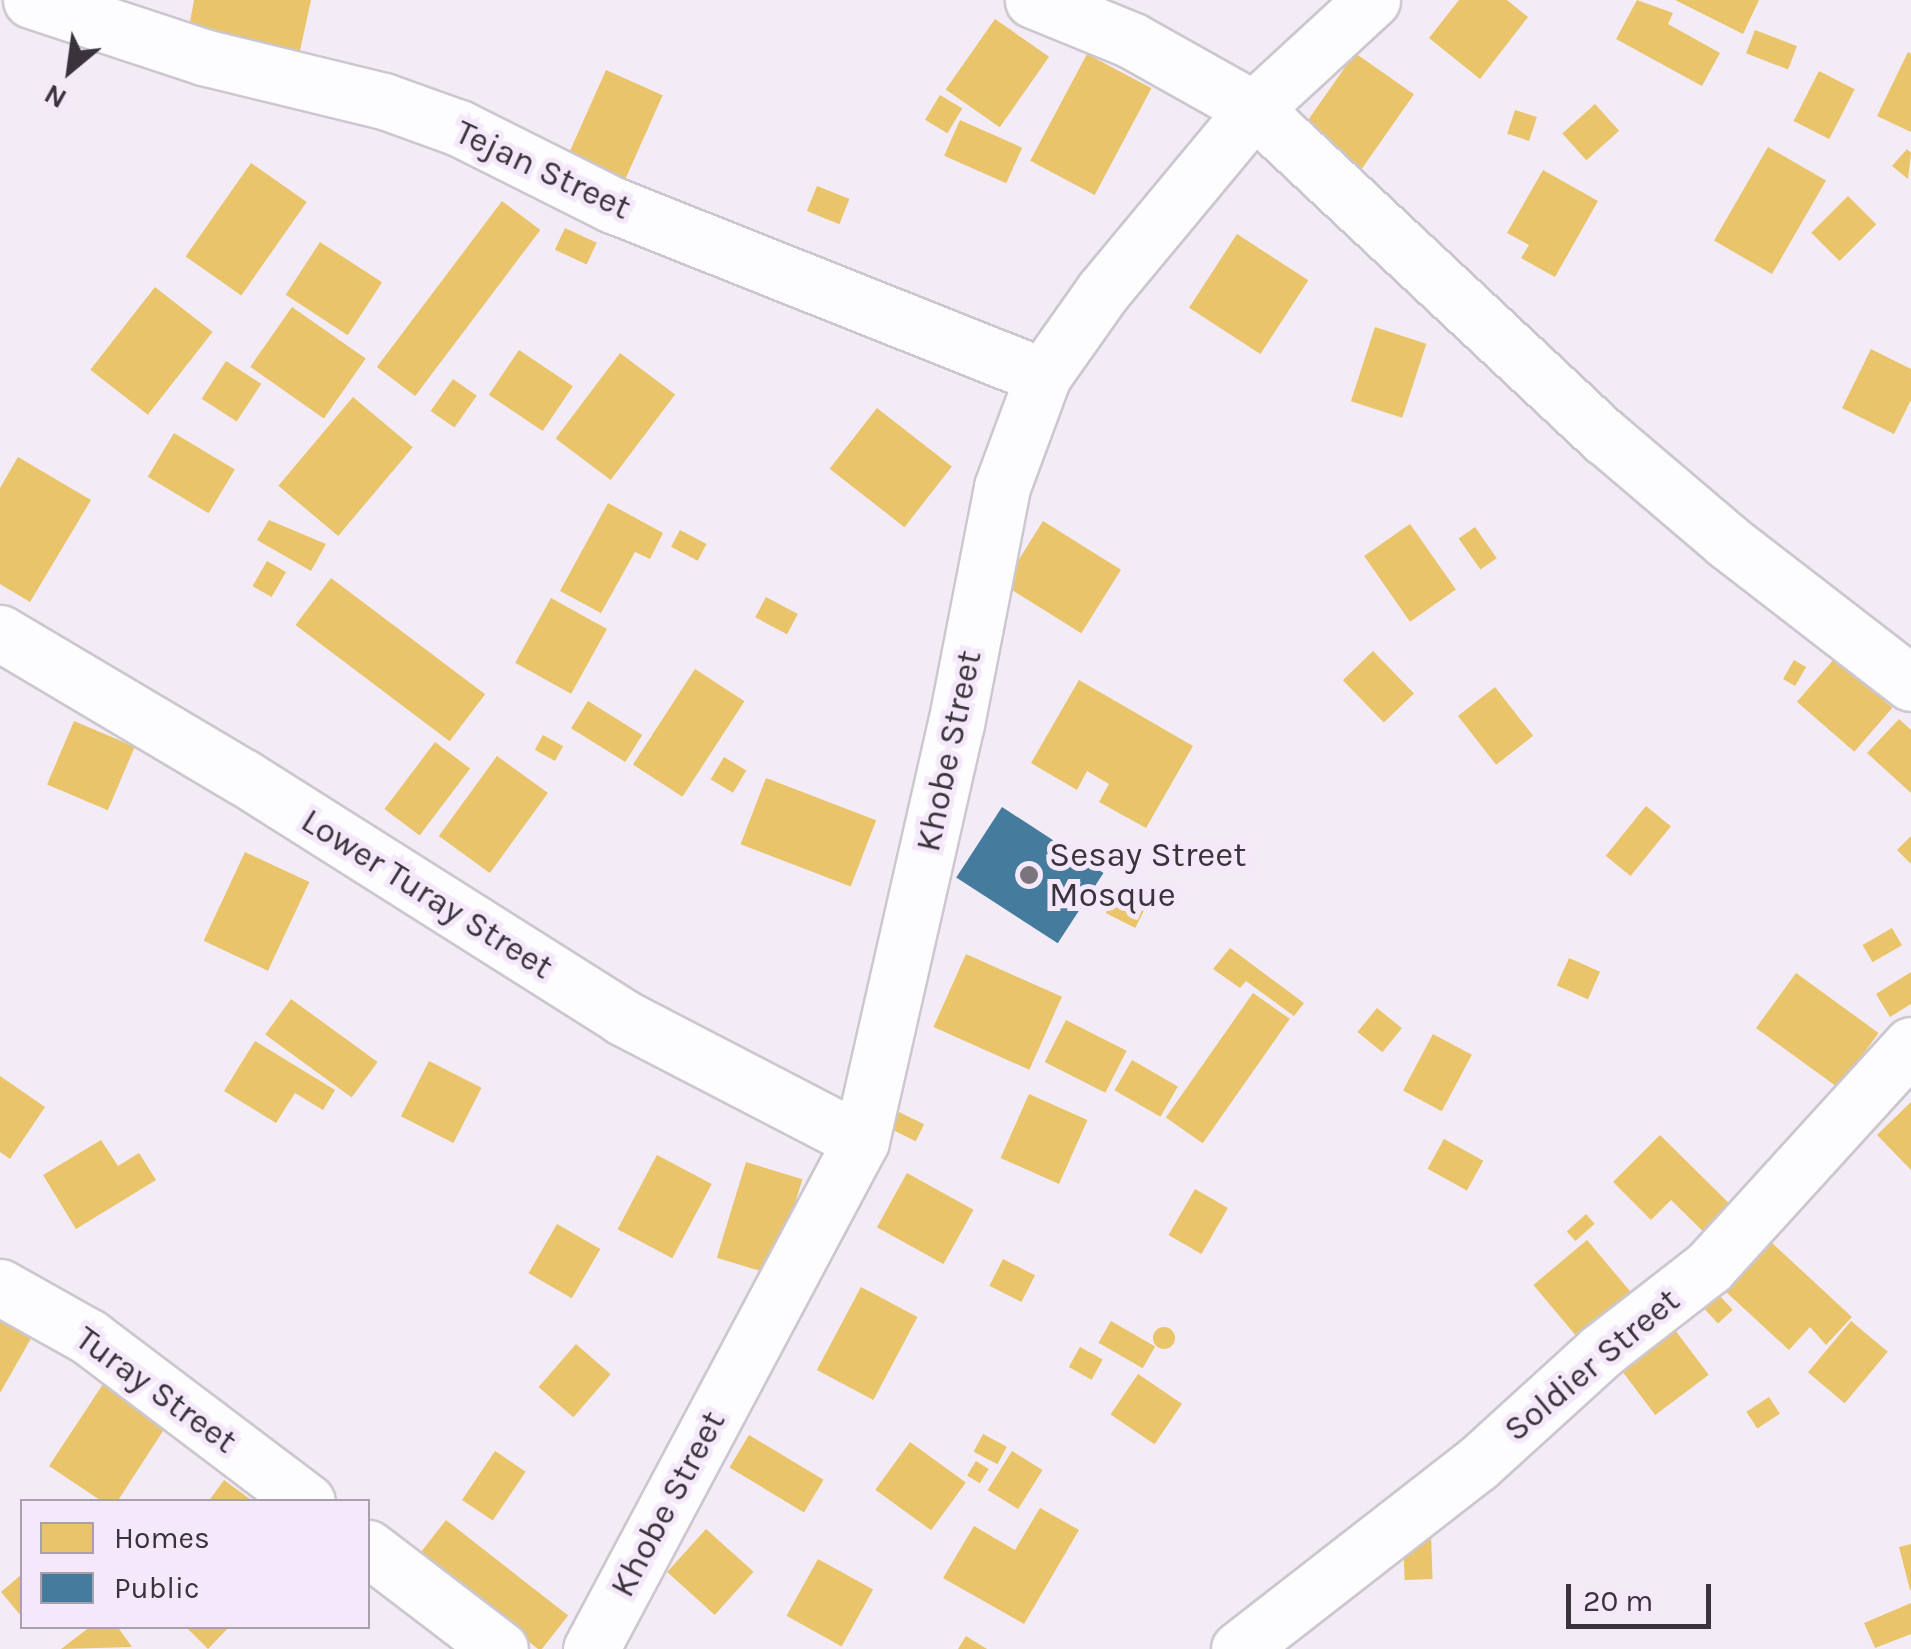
<!DOCTYPE html>
<style>
body{margin:0}
#map{position:relative;width:1911px;height:1649px;overflow:hidden;background:#f3ecf6;font-family:Karla,sans-serif}
div>[style]{position:absolute}
.homes>*{inset:0;background:#e9c46a;transform-origin:0 0}
.round{border-radius:50%}
.public>*{inset:0;background:#457b9d;transform-origin:0 0}
.roads{filter:drop-shadow(2px 0 #ccc7ce) drop-shadow(-2px 0 #ccc7ce) drop-shadow(0 2px #ccc7ce) drop-shadow(0 -2px #ccc7ce)}
.minor>*{height:55px;margin:-27.5px;padding:0 27.5px;transform-origin:27.5px;border-radius:27.5px;background:#fdfcfe}
.dots>*{width:28px;height:28px;translate:-50% -50%;box-sizing:border-box;border:5px solid #f4e8fa;border-radius:50%}
span{translate:-50% -50%;white-space:nowrap;text-align:center;line-height:1.15;-webkit-text-stroke:10px #f4e8fa;paint-order:stroke}
.street-label{font-size:35px;color:#39343b}
.poi-label{font-size:35px;color:#39343b}
.left{translate:0 -50%;text-align:left}
.legend{position:absolute;left:20px;top:1499px;width:350px;height:130px;box-sizing:border-box;background:#f4e8fa;border:2px solid #a9a0ae;margin:0;padding:12px 18px;list-style:none;font-size:30px;color:#39343b}
.legend li{display:flex;align-items:center;gap:20px;height:50px}
.legend b{width:50px;border:2px solid #a9a0ae}
.north{position:absolute;left:20px;top:20px;width:100px;height:100px;-webkit-text-stroke:8px #f4e8fa;paint-order:stroke;rotate:209deg;font-size:28px;font-weight:700;line-height:40px;text-align:center;color:#39343b}
.north::after{content:'';display:block;margin:auto;width:35px;height:45px;background:#39343b;clip-path:polygon(50% 0,100% 100%,50% 72%,0 100%)}
.scale{position:absolute;left:1566px;top:1584px;width:145px;height:45px;box-sizing:border-box;border:5px solid #39343b;border-top:0;padding-left:12px;font-size:30px;line-height:35px;white-space:nowrap;color:#39343b;-webkit-text-stroke:8px #f4e8fa;paint-order:stroke}
</style>
<div id="map">
<div class="homes">
<div style="clip-path:polygon(194px 0,311px 0,296px 69px,188px 33px)"></div>
<div style="clip-path:polygon(1459px 0,1507px 0,1528px 17px,1480px 79px,1429px 38px)"></div>
<div style="clip-path:polygon(1637px 0,1673px 13px,1668px 24px,1720px 53px,1702px 86px,1616px 39px)"></div>
<div style="clip-path:polygon(1675px 0,1759px 0,1743px 34px)"></div>
<div style="left:995px;top:19px;width:66px;height:86px;rotate:35deg"></div>
<div style="left:1755px;top:30px;width:45px;height:25px;rotate:21deg"></div>
<div style="clip-path:polygon(1908px 52px,1911px 54px,1911px 132px,1877px 116px)"></div>
<div style="left:1355px;top:53px;width:72px;height:101px;rotate:35deg"></div>
<div style="left:1087px;top:54px;width:73px;height:121px;rotate:28deg"></div>
<div style="left:606px;top:70px;width:62px;height:96px;rotate:24deg"></div>
<div style="left:1819px;top:71px;width:40px;height:56px;rotate:27deg"></div>
<div style="left:940px;top:95px;width:26px;height:29px;rotate:31deg"></div>
<div style="left:1595px;top:104px;width:36px;height:44px;rotate:48deg"></div>
<div style="left:1515px;top:110px;width:23px;height:25px;rotate:18deg"></div>
<div style="left:960px;top:120px;width:68px;height:39px;rotate:24deg"></div>
<div style="left:1768px;top:147px;width:67px;height:108px;rotate:30deg"></div>
<div style="clip-path:polygon(1907px 149px,1911px 153px,1908px 179px,1892px 166px)"></div>
<div style="left:251px;top:163px;width:68px;height:114px;rotate:35deg"></div>
<div style="clip-path:polygon(1543px 170px,1598px 201px,1555px 277px,1521px 258px,1529px 245px,1507px 233px)"></div>
<div style="left:817px;top:186px;width:35px;height:27px;rotate:22deg"></div>
<div style="left:1848px;top:196px;width:40px;height:52px;rotate:45deg"></div>
<div style="left:502px;top:201px;width:48px;height:208px;rotate:37deg"></div>
<div style="left:565px;top:228px;width:35px;height:24px;rotate:25deg"></div>
<div style="left:1237px;top:234px;width:85px;height:88px;rotate:33deg"></div>
<div style="left:320px;top:242px;width:74px;height:63px;rotate:33deg"></div>
<div style="left:155px;top:287px;width:73px;height:105px;rotate:38deg"></div>
<div style="left:292px;top:307px;width:90px;height:73px;rotate:35deg"></div>
<div style="left:1375px;top:327px;width:54px;height:78px;rotate:18deg"></div>
<div style="clip-path:polygon(1871px 349px,1911px 369px,1911px 400px,1894px 434px,1842px 408px)"></div>
<div style="left:519px;top:350px;width:65px;height:54px;rotate:34deg"></div>
<div style="left:620px;top:353px;width:69px;height:107px;rotate:37deg"></div>
<div style="left:226px;top:361px;width:42px;height:45px;rotate:33deg"></div>
<div style="left:453px;top:379px;width:29px;height:39px;rotate:35deg"></div>
<div style="left:353px;top:397px;width:78px;height:116px;rotate:40deg"></div>
<div style="left:877px;top:408px;width:95px;height:77px;rotate:38deg"></div>
<div style="left:174px;top:433px;width:71px;height:51px;rotate:31deg"></div>
<div style="clip-path:polygon(18px 457px,91px 500px,30px 602px,0 584px,0 488px)"></div>
<div style="clip-path:polygon(608px 503px,663px 533px,650px 559px,635px 552px,601px 613px,560px 591px)"></div>
<div style="clip-path:polygon(269px 520px,326px 544px,311px 571px,257px 540px)"></div>
<div style="left:1043px;top:521px;width:92px;height:75px;rotate:32deg"></div>
<div style="left:1410px;top:524px;width:80px;height:56px;rotate:55deg"></div>
<div style="left:1475px;top:527px;width:38px;height:20px;rotate:55deg"></div>
<div style="left:680px;top:530px;width:30px;height:19px;rotate:28deg"></div>
<div style="left:267px;top:561px;width:22px;height:29px;rotate:30deg"></div>
<div style="left:331px;top:578px;width:193px;height:59px;rotate:37deg"></div>
<div style="left:766px;top:597px;width:36px;height:23px;rotate:28deg"></div>
<div style="left:551px;top:598px;width:64px;height:74px;rotate:29deg"></div>
<div style="left:1373px;top:651px;width:59px;height:42px;rotate:46deg"></div>
<div style="left:1835px;top:658px;width:76px;height:58px;rotate:41deg"></div>
<div style="left:1794px;top:660px;width:14px;height:22px;rotate:30deg"></div>
<div style="left:695px;top:669px;width:59px;height:114px;rotate:33deg"></div>
<div style="clip-path:polygon(1079px 680px,1193px 746px,1146px 828px,1099px 802px,1109px 784px,1087px 771px,1077px 790px,1031px 763px)"></div>
<div style="left:1495px;top:687px;width:62px;height:47px;rotate:52deg"></div>
<div style="left:588px;top:701px;width:64px;height:32px;rotate:32deg"></div>
<div style="clip-path:polygon(1899px 719px,1911px 730px,1911px 793px,1867px 753px)"></div>
<div style="left:74px;top:721px;width:66px;height:69px;rotate:23deg"></div>
<div style="left:543px;top:735px;width:23px;height:17px;rotate:29deg"></div>
<div style="left:435px;top:742px;width:44px;height:84px;rotate:37deg"></div>
<div style="left:497px;top:756px;width:63px;height:99px;rotate:36deg"></div>
<div style="left:724px;top:757px;width:26px;height:26px;rotate:31deg"></div>
<div style="left:766px;top:778px;width:118px;height:71px;rotate:21deg"></div>
<div style="left:1646px;top:806px;width:32px;height:64px;rotate:39deg"></div>
<div style="clip-path:polygon(1911px 836px,1911px 864px,1897px 850px)"></div>
<div style="left:245px;top:852px;width:71px;height:98px;rotate:25deg"></div>
<div style="left:1118px;top:889px;width:33px;height:27px;rotate:27deg"></div>
<div style="left:1892px;top:928px;width:20px;height:34px;rotate:60deg"></div>
<div style="clip-path:polygon(1230px 948px,1304px 1003px,1294px 1016px,1246px 981px,1240px 988px,1213px 969px)"></div>
<div style="left:966px;top:954px;width:105px;height:80px;rotate:24deg"></div>
<div style="left:1569px;top:958px;width:34px;height:30px;rotate:24deg"></div>
<div style="clip-path:polygon(1911px 972px,1911px 1004px,1890px 1017px,1876px 994px)"></div>
<div style="left:1796px;top:973px;width:102px;height:68px;rotate:36deg"></div>
<div style="left:1253px;top:993px;width:45px;height:152px;rotate:35deg"></div>
<div style="left:291px;top:999px;width:107px;height:44px;rotate:36deg"></div>
<div style="left:1377px;top:1008px;width:32px;height:31px;rotate:39deg"></div>
<div style="left:1066px;top:1020px;width:68px;height:47px;rotate:27deg"></div>
<div style="left:1433px;top:1034px;width:44px;height:64px;rotate:28deg"></div>
<div style="clip-path:polygon(255px 1041px,335px 1090px,323px 1110px,295px 1093px,276px 1123px,224px 1091px)"></div>
<div style="left:1132px;top:1060px;width:53px;height:35px;rotate:30deg"></div>
<div style="left:429px;top:1061px;width:59px;height:62px;rotate:27deg"></div>
<div style="clip-path:polygon(0 1076px,45px 1107px,10px 1159px,0 1152px)"></div>
<div style="left:1029px;top:1094px;width:64px;height:70px;rotate:24deg"></div>
<div style="clip-path:polygon(1911px 1102px,1911px 1170px,1877px 1135px)"></div>
<div style="left:899px;top:1112px;width:28px;height:19px;rotate:26deg"></div>
<div style="clip-path:polygon(1660px 1135px,1747px 1221px,1720px 1248px,1671px 1200px,1651px 1220px,1613px 1182px)"></div>
<div style="left:1444px;top:1139px;width:45px;height:34px;rotate:29deg"></div>
<div style="clip-path:polygon(101px 1140px,118px 1166px,139px 1153px,156px 1180px,76px 1229px,43px 1175px)"></div>
<div style="left:657px;top:1155px;width:62px;height:84px;rotate:28deg"></div>
<div style="left:746px;top:1162px;width:59px;height:100px;rotate:17deg"></div>
<div style="left:907px;top:1173px;width:76px;height:62px;rotate:29deg"></div>
<div style="left:1195px;top:1189px;width:38px;height:53px;rotate:30deg"></div>
<div style="left:1586px;top:1214px;width:13px;height:26px;rotate:48deg"></div>
<div style="left:557px;top:1224px;width:50px;height:57px;rotate:30deg"></div>
<div style="left:1587px;top:1240px;width:69px;height:70px;rotate:50deg"></div>
<div style="clip-path:polygon(1771px 1242px,1852px 1317px,1826px 1345px,1810px 1327px,1789px 1350px,1725px 1291px)"></div>
<div style="left:1003px;top:1259px;width:36px;height:30px;rotate:27deg"></div>
<div style="left:861px;top:1287px;width:64px;height:94px;rotate:28deg"></div>
<div style="left:1717px;top:1293px;width:23px;height:20px;rotate:47deg"></div>
<div style="clip-path:polygon(0 1316px,33px 1335px,0 1393px)"></div>
<div style="left:1111px;top:1321px;width:51px;height:25px;rotate:30deg"></div>
<div style="left:1851px;top:1321px;width:48px;height:67px;rotate:40deg"></div>
<div style="left:1669px;top:1322px;width:66px;height:67px;rotate:53deg"></div>
<div class="round" style="left:1153px;top:1327px;width:22px;height:22px"></div>
<div style="left:576px;top:1344px;width:46px;height:57px;rotate:41deg"></div>
<div style="left:1080px;top:1347px;width:26px;height:23px;rotate:29deg"></div>
<div style="left:1138px;top:1374px;width:53px;height:49px;rotate:34deg"></div>
<div style="clip-path:polygon(109px 1375px,172px 1417px,117px 1502px,103px 1502px,49px 1466px)"></div>
<div style="left:1769px;top:1397px;width:20px;height:27px;rotate:57deg"></div>
<div style="left:983px;top:1434px;width:27px;height:20px;rotate:28deg"></div>
<div style="left:749px;top:1435px;width:87px;height:38px;rotate:31deg"></div>
<div style="left:910px;top:1442px;width:69px;height:59px;rotate:36deg"></div>
<div style="left:495px;top:1451px;width:37px;height:59px;rotate:34deg"></div>
<div style="left:1012px;top:1451px;width:36px;height:46px;rotate:32deg"></div>
<div style="left:976px;top:1461px;width:15px;height:17px;rotate:32deg"></div>
<div style="clip-path:polygon(224px 1480px,254px 1502px,208px 1502px)"></div>
<div style="clip-path:polygon(1040px 1508px,1079px 1530px,1024px 1624px,943px 1578px,974px 1526px,1015px 1550px)"></div>
<div style="left:446px;top:1520px;width:155px;height:45px;rotate:38deg"></div>
<div style="left:706px;top:1529px;width:64px;height:58px;rotate:42deg"></div>
<div style="left:1431px;top:1533px;width:46px;height:28px;rotate:88deg"></div>
<div style="clip-path:polygon(1911px 1544px,1911px 1590px,1910px 1590px,1899px 1547px)"></div>
<div style="left:818px;top:1559px;width:63px;height:65px;rotate:29deg"></div>
<div style="clip-path:polygon(22px 1574px,22px 1617px,1px 1592px)"></div>
<div style="clip-path:polygon(1911px 1603px,1911px 1634px,1875px 1648px,1864px 1623px)"></div>
<div style="clip-path:polygon(91px 1626px,117px 1626px,132px 1647px,61px 1649px)"></div>
<div style="clip-path:polygon(185px 1626px,230px 1626px,208px 1649px)"></div>
<div style="clip-path:polygon(966px 1636px,987px 1649px,958px 1649px)"></div>
</div>
<div class="public">
<div style="left:1002px;top:807px;width:121px;height:84px;rotate:33deg"></div>
</div>
<div class="roads">
<div class="minor">
<div style="left:31px;top:0;width:181px;rotate:18.3deg"></div>
<div style="left:203px;top:57px;width:186px;rotate:13.7deg"></div>
<div style="left:384px;top:101px;width:80px;rotate:19.8deg"></div>
<div style="left:459px;top:128px;width:172px;rotate:26.6deg"></div>
<div style="left:613px;top:205px;width:463px;rotate:21.7deg"></div>
<div style="left:1372px;top:0;width:161px;rotate:137.3deg"></div>
<div style="left:1254px;top:109px;width:480px;rotate:43.1deg"></div>
<div style="left:1605px;top:437px;width:160px;rotate:40.4deg"></div>
<div style="left:1727px;top:541px;width:232px;rotate:37.7deg"></div>
<div style="left:0;top:633px;width:282px;rotate:30.7deg"></div>
<div style="left:243px;top:777px;width:449px;rotate:32.3deg"></div>
<div style="left:622px;top:1017px;width:269px;rotate:27.4deg"></div>
<div style="left:0;top:1287px;width:102px;rotate:29.3deg"></div>
<div style="left:89px;top:1337px;width:273px;rotate:37.1deg"></div>
<div style="left:368px;top:1548px;width:166px;rotate:37.4deg"></div>
<div style="left:591px;top:1649px;width:575px;rotate:-62.01deg"></div>
<div style="left:861px;top:1141px;width:428px;rotate:-77.2deg"></div>
<div style="left:956px;top:724px;width:241px;rotate:-79deg"></div>
<div style="left:1002px;top:487px;width:118px;rotate:-69.7deg"></div>
<div style="left:1043px;top:376px;width:104px;rotate:-54.8deg"></div>
<div style="left:1103px;top:291px;width:236px;rotate:-50.3deg"></div>
<div style="left:1254px;top:109px;width:141px;rotate:-150.7deg"></div>
<div style="left:1131px;top:40px;width:106px;rotate:-157.8deg"></div>
<div style="left:1239px;top:1649px;width:301px;rotate:-37.9deg"></div>
<div style="left:1477px;top:1464px;width:168px;rotate:-42.3deg"></div>
<div style="left:1601px;top:1351px;width:137px;rotate:-37.9deg"></div>
<div style="left:1709px;top:1267px;width:300px;rotate:-47.7deg"></div>
</div>
</div>
<div class="dots">
<div style="left:1029px;top:875px;background:#7a747c"></div>
</div>
<div class="street-label">
<span style="left:543px;top:170px;rotate:25deg">Tejan Street</span>
<span style="left:949px;top:751px;rotate:-78deg">Khobe Street</span>
<span style="left:427px;top:894px;rotate:32deg">Lower Turay Street</span>
<span style="left:1592px;top:1365px;rotate:-40deg">Soldier Street</span>
<span style="left:156px;top:1390px;rotate:36deg">Turay Street</span>
<span style="left:668px;top:1504px;rotate:-62deg">Khobe Street</span>
</div>
<div class="poi-label">
<span class="left" style="left:1049px;top:875px">Sesay Street<br>Mosque</span>
</div>
<ul class="legend">
<li><b style="height:28px;background:#e9c46a"></b>Homes</li>
<li><b style="height:28px;background:#457b9d"></b>Public</li>
</ul>
<div class="north">N</div>
<div class="scale">20 m</div>
</div>
